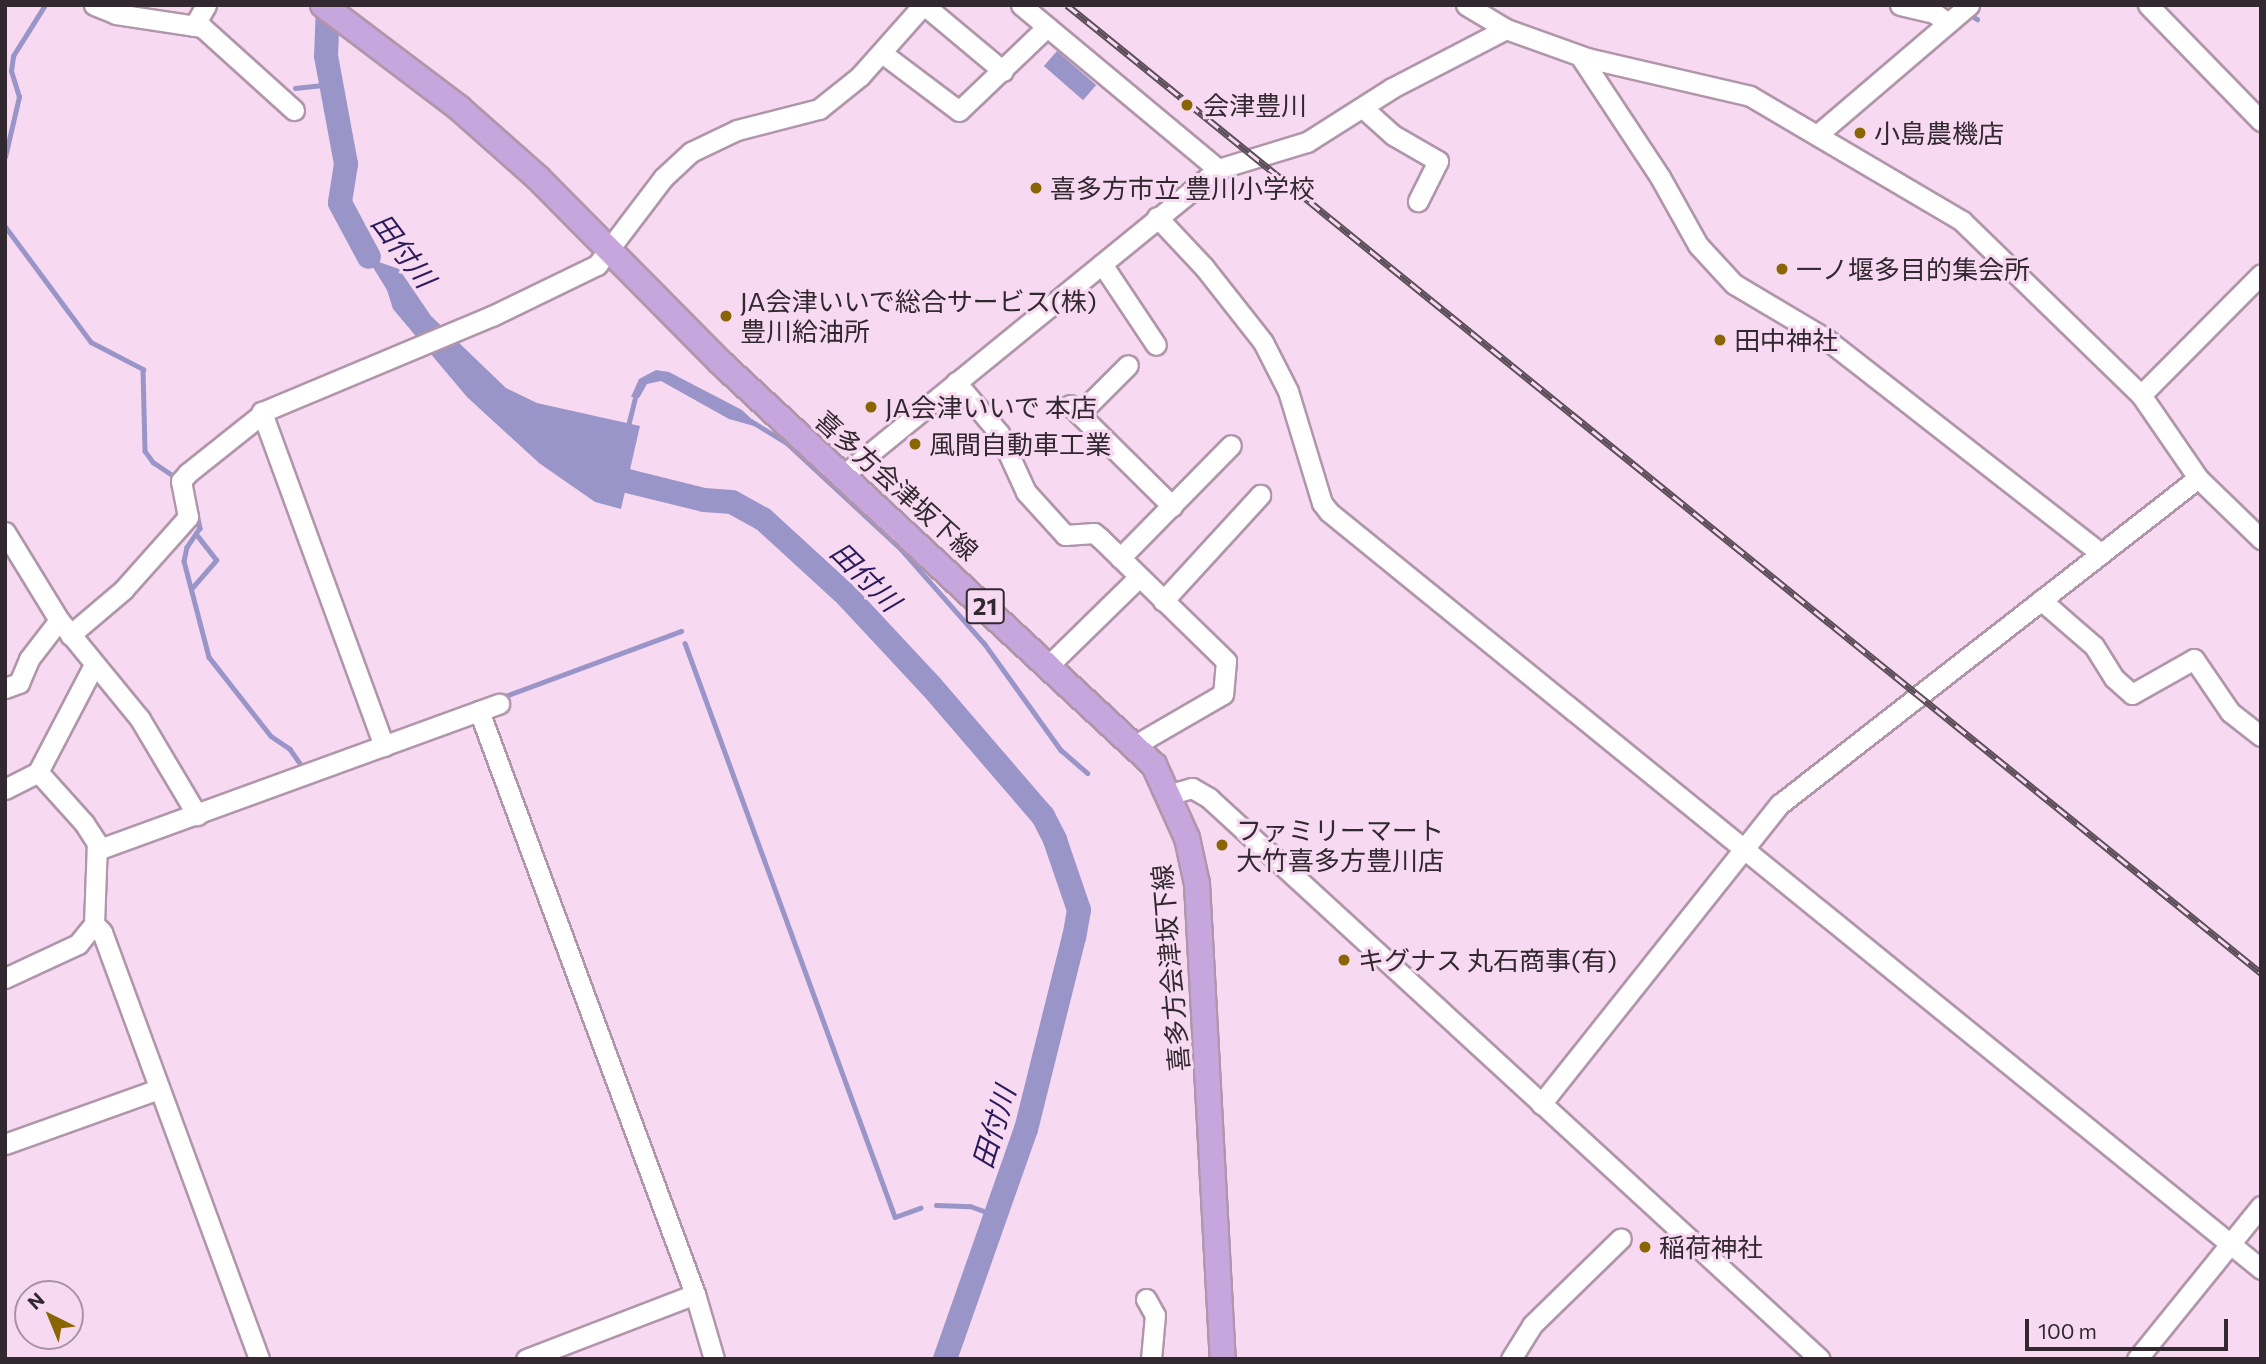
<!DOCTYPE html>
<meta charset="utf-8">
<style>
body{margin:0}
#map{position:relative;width:2266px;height:1364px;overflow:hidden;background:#f7daf1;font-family:Commissioner,"Noto Sans JP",sans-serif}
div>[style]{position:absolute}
.water>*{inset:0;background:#9a95c9;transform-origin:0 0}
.stream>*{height:4.5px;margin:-2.25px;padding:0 2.25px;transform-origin:2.25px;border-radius:2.25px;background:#9a95c9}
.river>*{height:24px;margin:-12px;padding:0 12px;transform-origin:12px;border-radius:12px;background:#9a95c9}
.roads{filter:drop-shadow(2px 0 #b196ab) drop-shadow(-2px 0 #b196ab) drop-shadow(0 2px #b196ab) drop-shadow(0 -2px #b196ab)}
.minor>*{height:19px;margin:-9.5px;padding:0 9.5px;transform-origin:9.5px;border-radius:9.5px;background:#fff}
.major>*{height:24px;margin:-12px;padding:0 12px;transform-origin:12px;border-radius:12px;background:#c7a6dd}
.rail>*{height:7px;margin-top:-3.5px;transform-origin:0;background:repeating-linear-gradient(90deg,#f7daf1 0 13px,#5c4e59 0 26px);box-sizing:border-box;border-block:2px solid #5c4e59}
.dots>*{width:19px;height:19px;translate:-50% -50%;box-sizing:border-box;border:4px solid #f7daf1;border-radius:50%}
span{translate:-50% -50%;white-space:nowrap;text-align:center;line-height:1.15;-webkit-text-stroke:6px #f7daf1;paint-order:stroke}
.shield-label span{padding:2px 5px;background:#f7daf1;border:2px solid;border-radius:5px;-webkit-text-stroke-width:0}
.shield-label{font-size:24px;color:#322830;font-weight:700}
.poi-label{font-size:26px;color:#322830}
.left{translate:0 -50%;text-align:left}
.street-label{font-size:26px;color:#322830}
.water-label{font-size:28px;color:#2b1b5a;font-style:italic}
.frame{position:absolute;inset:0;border:7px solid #322830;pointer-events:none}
.north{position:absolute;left:14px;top:1280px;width:70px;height:70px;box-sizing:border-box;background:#f7daf1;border:2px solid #a893a4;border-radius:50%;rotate:317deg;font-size:19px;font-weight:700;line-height:28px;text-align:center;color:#322830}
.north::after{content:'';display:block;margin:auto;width:24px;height:32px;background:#8a6504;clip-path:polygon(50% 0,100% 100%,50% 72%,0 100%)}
.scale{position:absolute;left:2025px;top:1319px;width:203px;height:32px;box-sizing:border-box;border:4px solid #322830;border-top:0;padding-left:9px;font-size:21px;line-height:24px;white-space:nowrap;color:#322830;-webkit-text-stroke:5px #f7daf1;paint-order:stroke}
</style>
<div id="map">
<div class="water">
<div style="left:1057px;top:51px;width:52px;height:20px;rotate:41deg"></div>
<div style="clip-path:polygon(351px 222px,376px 261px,399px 269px,431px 316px,506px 388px,537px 403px,640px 426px,621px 509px,595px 502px,539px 463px,467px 397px,393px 309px,387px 290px,353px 235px)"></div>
<div style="clip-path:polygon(656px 370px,669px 372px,742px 410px,761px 428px,729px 419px,661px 381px,647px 384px,639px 398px,631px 397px,639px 379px)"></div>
</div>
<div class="stream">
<div style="left:1967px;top:13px;width:12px;rotate:31deg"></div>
<div style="left:205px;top:20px;width:29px;rotate:38deg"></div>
<div style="left:295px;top:88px;width:37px;rotate:-6deg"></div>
<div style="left:5px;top:157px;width:62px;rotate:-76.9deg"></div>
<div style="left:19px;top:97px;width:27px;rotate:-107deg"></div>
<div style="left:11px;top:71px;width:15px;rotate:-82deg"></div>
<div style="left:13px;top:56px;width:60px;rotate:-57.9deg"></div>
<div style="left:5px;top:226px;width:144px;rotate:53.4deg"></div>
<div style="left:91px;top:342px;width:59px;rotate:27.4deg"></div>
<div style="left:143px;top:369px;width:82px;rotate:88.6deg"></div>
<div style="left:145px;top:451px;width:14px;rotate:54deg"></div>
<div style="left:153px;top:462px;width:29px;rotate:34deg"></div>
<div style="left:751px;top:421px;width:42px;rotate:31.4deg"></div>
<div style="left:787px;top:443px;width:156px;rotate:42.9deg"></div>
<div style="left:901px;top:549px;width:125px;rotate:48.6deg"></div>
<div style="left:984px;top:643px;width:132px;rotate:54.3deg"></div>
<div style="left:1061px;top:750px;width:35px;rotate:41deg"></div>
<div style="left:627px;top:430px;width:37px;rotate:-76deg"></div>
<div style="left:193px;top:495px;width:34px;rotate:78deg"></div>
<div style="left:200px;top:528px;width:23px;rotate:124deg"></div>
<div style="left:187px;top:547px;width:14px;rotate:102deg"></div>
<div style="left:184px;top:561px;width:99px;rotate:75.4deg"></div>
<div style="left:209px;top:657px;width:100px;rotate:51.9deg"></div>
<div style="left:271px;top:736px;width:23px;rotate:34deg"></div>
<div style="left:290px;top:749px;width:24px;rotate:55deg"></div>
<div style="left:192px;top:588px;width:37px;rotate:-49deg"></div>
<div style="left:216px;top:560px;width:29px;rotate:-128deg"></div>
<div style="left:685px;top:643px;width:611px;rotate:69.9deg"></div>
<div style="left:895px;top:1217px;width:27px;rotate:-20deg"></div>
<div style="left:500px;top:698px;width:193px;rotate:-20.3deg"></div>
<div style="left:936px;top:1205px;width:34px;rotate:2deg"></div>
<div style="left:970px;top:1206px;width:30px;rotate:20deg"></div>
</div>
<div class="river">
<div style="left:328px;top:5px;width:51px;rotate:92.2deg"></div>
<div style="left:326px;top:56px;width:110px;rotate:79.5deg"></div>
<div style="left:346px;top:164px;width:39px;rotate:99deg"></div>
<div style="left:340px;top:203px;width:61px;rotate:61.8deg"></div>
<div style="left:595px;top:473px;width:112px;rotate:13.9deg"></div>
<div style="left:704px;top:500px;width:28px;rotate:4deg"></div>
<div style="left:732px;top:502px;width:35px;rotate:29deg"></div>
<div style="left:763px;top:519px;width:114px;rotate:42.5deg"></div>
<div style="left:847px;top:596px;width:123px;rotate:47deg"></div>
<div style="left:931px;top:686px;width:172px;rotate:49.3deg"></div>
<div style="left:1043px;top:816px;width:27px;rotate:63deg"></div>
<div style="left:1055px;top:840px;width:74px;rotate:71.1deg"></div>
<div style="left:1079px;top:910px;width:27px;rotate:100deg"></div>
<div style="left:1074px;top:937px;width:198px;rotate:104deg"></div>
<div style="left:1026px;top:1129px;width:244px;rotate:109.4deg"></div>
</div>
<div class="roads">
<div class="minor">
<div style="left:94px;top:5px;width:24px;rotate:22deg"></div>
<div style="left:116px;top:14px;width:87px;rotate:8.6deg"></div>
<div style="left:202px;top:27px;width:124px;rotate:42.1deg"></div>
<div style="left:924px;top:5px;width:103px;rotate:39.9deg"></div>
<div style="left:1021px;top:5px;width:256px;rotate:39.8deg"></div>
<div style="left:1466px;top:5px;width:47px;rotate:31deg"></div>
<div style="left:1506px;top:29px;width:86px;rotate:19.7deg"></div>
<div style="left:1587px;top:58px;width:167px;rotate:13.1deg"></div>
<div style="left:1750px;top:96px;width:246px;rotate:30.5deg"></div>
<div style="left:1962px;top:221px;width:250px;rotate:44.2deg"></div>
<div style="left:2141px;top:395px;width:101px;rotate:55.5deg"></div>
<div style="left:2198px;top:478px;width:88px;rotate:44.1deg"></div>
<div style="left:1900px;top:5px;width:35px;rotate:13deg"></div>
<div style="left:1934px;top:13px;width:17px;rotate:36deg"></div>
<div style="left:2148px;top:5px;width:162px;rotate:45.8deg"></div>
<div style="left:194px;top:26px;width:24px;rotate:-60deg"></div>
<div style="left:882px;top:53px;width:96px;rotate:37deg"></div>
<div style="left:959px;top:111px;width:122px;rotate:-43.7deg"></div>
<div style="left:1580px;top:56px;width:145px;rotate:56.5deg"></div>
<div style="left:1660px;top:177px;width:78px;rotate:60.8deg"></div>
<div style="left:1698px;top:245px;width:53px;rotate:47.3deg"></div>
<div style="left:1734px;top:284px;width:106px;rotate:30.7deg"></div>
<div style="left:1825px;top:338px;width:350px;rotate:38deg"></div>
<div style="left:1363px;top:108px;width:40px;rotate:42deg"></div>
<div style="left:1393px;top:135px;width:52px;rotate:30deg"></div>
<div style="left:1438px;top:161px;width:45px;rotate:116.6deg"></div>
<div style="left:1817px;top:135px;width:200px;rotate:-40.5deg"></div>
<div style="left:1157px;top:217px;width:69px;rotate:46.8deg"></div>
<div style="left:1204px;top:267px;width:95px;rotate:51.8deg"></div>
<div style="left:1263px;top:342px;width:55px;rotate:63deg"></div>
<div style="left:1288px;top:391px;width:117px;rotate:73.1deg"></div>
<div style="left:1322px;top:503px;width:11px;rotate:52deg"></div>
<div style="left:1329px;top:512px;width:1201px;rotate:39.08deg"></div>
<div style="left:1102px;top:264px;width:97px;rotate:56.3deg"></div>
<div style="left:956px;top:382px;width:67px;rotate:49.9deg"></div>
<div style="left:999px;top:433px;width:65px;rotate:65.4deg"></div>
<div style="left:1026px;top:492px;width:58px;rotate:47.8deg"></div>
<div style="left:1065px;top:535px;width:29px;rotate:-4deg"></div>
<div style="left:1094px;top:533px;width:8px;rotate:40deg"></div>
<div style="left:1100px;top:538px;width:176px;rotate:44.3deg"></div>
<div style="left:1226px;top:661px;width:33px;rotate:95deg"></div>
<div style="left:1223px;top:694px;width:102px;rotate:149.9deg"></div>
<div style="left:2141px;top:395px;width:170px;rotate:-45.2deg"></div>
<div style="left:1070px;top:405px;width:144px;rotate:44.7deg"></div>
<div style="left:1079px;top:414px;width:69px;rotate:-45deg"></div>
<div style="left:842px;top:476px;width:485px;rotate:-39.2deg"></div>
<div style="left:1218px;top:169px;width:93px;rotate:-16.9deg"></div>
<div style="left:1307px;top:142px;width:101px;rotate:-32.4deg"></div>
<div style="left:1392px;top:88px;width:128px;rotate:-27.4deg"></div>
<div style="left:5px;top:532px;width:103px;rotate:58.5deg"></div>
<div style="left:59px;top:620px;width:128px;rotate:50.7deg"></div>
<div style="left:140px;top:719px;width:112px;rotate:59.3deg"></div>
<div style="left:1120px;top:558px;width:158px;rotate:-45.5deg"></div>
<div style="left:2041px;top:600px;width:70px;rotate:41deg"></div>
<div style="left:2094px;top:646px;width:38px;rotate:58deg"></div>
<div style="left:2114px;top:678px;width:24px;rotate:42deg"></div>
<div style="left:2132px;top:694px;width:71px;rotate:-29.4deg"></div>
<div style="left:2194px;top:659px;width:64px;rotate:55.8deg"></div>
<div style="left:2230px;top:712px;width:39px;rotate:38deg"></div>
<div style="left:1163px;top:601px;width:144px;rotate:-47.5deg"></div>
<div style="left:70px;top:635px;width:70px;rotate:-40.3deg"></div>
<div style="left:123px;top:590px;width:98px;rotate:-48.3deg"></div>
<div style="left:188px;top:517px;width:37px;rotate:-101deg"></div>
<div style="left:181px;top:481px;width:11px;rotate:-49deg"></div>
<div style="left:188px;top:473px;width:95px;rotate:-38.6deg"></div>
<div style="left:1049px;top:665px;width:126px;rotate:-44.4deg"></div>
<div style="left:5px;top:688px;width:15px;rotate:-20deg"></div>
<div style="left:19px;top:683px;width:26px;rotate:-67deg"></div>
<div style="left:29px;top:659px;width:49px;rotate:-52.4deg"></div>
<div style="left:479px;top:711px;width:622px;rotate:69.67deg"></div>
<div style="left:695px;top:1294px;width:68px;rotate:73.7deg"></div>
<div style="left:384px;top:746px;width:356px;rotate:-110.1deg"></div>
<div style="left:262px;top:412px;width:249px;rotate:-22.7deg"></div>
<div style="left:492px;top:316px;width:117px;rotate:-25.9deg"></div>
<div style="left:597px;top:265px;width:109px;rotate:-52.8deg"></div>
<div style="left:663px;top:178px;width:38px;rotate:-43deg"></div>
<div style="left:691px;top:152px;width:51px;rotate:-25.6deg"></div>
<div style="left:737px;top:130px;width:85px;rotate:-14.4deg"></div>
<div style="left:819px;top:109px;width:53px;rotate:-38.8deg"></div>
<div style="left:860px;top:76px;width:95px;rotate:-48.4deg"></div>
<div style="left:5px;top:789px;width:37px;rotate:-27deg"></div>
<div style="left:38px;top:772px;width:121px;rotate:-62.4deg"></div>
<div style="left:1171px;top:794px;width:22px;rotate:-16deg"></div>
<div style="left:1192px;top:788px;width:20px;rotate:30deg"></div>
<div style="left:1209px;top:798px;width:829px;rotate:42.56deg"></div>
<div style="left:97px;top:850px;width:428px;rotate:-20deg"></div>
<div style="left:94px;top:924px;width:11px;rotate:45deg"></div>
<div style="left:102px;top:932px;width:455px;rotate:69.8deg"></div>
<div style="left:5px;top:978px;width:81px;rotate:-25deg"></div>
<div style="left:78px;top:944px;width:26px;rotate:-51deg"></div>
<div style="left:94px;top:924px;width:81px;rotate:-87.9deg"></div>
<div style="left:97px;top:843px;width:24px;rotate:-123deg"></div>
<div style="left:84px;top:823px;width:69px;rotate:-132deg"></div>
<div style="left:1541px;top:1104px;width:384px;rotate:-51.5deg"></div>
<div style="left:1780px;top:804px;width:530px;rotate:-37.95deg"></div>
<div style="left:5px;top:1144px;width:164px;rotate:-19.7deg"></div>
<div style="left:1146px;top:1299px;width:18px;rotate:61deg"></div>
<div style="left:1155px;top:1315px;width:44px;rotate:95.2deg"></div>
<div style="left:526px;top:1359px;width:181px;rotate:-21deg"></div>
<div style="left:1511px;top:1359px;width:40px;rotate:-58deg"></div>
<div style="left:1532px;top:1325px;width:124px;rotate:-44.3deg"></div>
<div style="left:2137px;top:1359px;width:197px;rotate:-51deg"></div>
</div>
<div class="major">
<div style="left:323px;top:5px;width:171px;rotate:37.1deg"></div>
<div style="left:459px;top:108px;width:106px;rotate:41.5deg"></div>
<div style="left:538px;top:178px;width:260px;rotate:45.3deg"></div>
<div style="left:721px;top:363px;width:591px;rotate:42.87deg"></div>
<div style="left:1154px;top:765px;width:80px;rotate:65.7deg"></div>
<div style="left:1187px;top:838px;width:47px;rotate:77.7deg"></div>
<div style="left:1197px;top:884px;width:476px;rotate:86.9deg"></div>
</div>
</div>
<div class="rail">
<div style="left:1067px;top:5px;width:1537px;rotate:39.03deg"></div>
</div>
<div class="dots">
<div style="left:1187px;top:105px;background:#8a6504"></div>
<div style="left:1860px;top:133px;background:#8a6504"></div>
<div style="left:1036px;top:188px;background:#8a6504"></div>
<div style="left:1782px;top:269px;background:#8a6504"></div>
<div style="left:726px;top:316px;background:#8a6504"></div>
<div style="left:1720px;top:340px;background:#8a6504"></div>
<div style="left:871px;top:407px;background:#8a6504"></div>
<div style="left:915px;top:444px;background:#8a6504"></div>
<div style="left:1222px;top:845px;background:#8a6504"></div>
<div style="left:1344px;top:960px;background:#8a6504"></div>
<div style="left:1645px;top:1247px;background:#8a6504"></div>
</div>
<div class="shield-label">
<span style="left:985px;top:606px">21</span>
</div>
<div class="poi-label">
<span class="left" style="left:1203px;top:105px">会津豊川</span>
<span class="left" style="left:1874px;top:133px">小島農機店</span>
<span class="left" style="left:1050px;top:188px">喜多方市立 豊川小学校</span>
<span class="left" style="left:1796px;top:269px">一ノ堰多目的集会所</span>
<span class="left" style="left:740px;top:316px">JA会津いいで総合サービス(株)<br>豊川給油所</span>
<span class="left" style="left:1734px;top:340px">田中神社</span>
<span class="left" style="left:885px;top:407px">JA会津いいで 本店</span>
<span class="left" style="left:929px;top:444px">風間自動車工業</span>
<span class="left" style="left:1236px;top:845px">ファミリーマート<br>大竹喜多方豊川店</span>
<span class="left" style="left:1358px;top:960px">キグナス 丸石商事(有)</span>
<span class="left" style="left:1659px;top:1247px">稲荷神社</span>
</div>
<div class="street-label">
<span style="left:897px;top:485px;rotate:42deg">喜多方会津坂下線</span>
<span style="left:1170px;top:968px;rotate:-95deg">喜多方会津坂下線</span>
</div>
<div class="water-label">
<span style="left:404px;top:250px;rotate:53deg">田付川</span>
<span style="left:866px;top:576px;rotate:45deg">田付川</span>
<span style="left:993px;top:1127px;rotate:-73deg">田付川</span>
</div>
<div class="frame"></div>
<div class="north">N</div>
<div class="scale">100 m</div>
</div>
